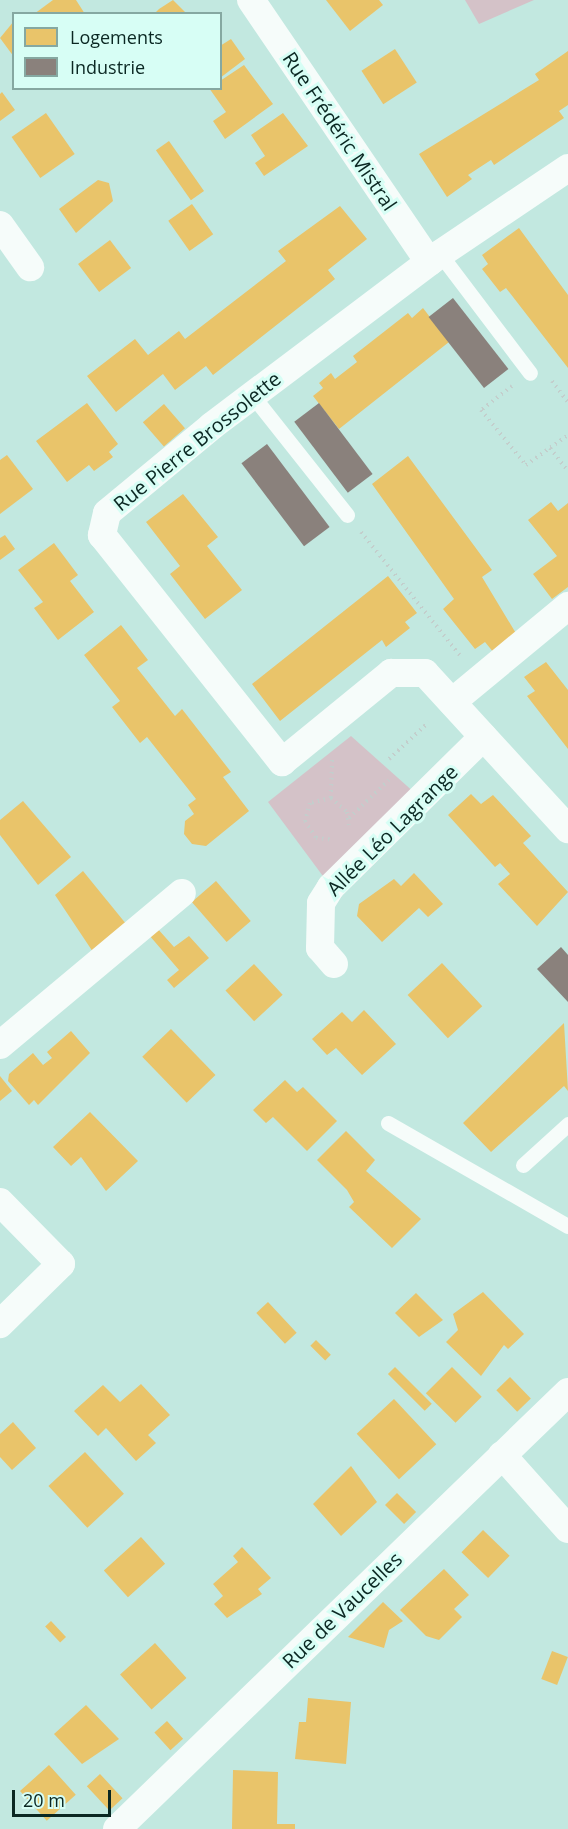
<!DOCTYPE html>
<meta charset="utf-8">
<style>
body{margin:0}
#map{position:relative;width:568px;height:1829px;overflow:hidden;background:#c2e8e0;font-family:"Open Sans",sans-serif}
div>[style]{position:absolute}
.green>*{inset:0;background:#d4c2c8}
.homes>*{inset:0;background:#e9c46a;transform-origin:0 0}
.industry>*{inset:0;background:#8a817c;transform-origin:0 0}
.path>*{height:4px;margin-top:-2px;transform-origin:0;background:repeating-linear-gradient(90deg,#c3cecc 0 1.5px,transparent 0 6px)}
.lane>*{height:15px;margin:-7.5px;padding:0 7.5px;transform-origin:7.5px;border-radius:7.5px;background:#f6fcfa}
.street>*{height:28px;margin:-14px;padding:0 14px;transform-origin:14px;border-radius:14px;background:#f6fcfa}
span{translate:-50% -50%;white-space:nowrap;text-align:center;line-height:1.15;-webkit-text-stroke:6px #d7fef5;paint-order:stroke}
.street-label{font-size:20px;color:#0a2722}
.legend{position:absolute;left:12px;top:12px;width:210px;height:78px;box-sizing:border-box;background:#d7fef5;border:2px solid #85a8a1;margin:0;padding:8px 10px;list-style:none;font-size:18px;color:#0a2722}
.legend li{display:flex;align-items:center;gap:12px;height:30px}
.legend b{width:30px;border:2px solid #85a8a1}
.scale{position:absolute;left:12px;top:1790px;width:99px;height:27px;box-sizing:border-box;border:3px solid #0a2722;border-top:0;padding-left:8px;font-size:18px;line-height:21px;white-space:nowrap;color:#0a2722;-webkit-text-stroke:4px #d7fef5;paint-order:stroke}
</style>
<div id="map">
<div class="green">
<div style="clip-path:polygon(465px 0,534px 0,479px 24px)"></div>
<div style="clip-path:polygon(351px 736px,416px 794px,331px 887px,268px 802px)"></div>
</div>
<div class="homes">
<div style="clip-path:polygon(53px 0,76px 0,85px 14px,34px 14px)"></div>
<div style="clip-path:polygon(173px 0,187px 14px,154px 14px,159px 9px)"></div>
<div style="clip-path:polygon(326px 0,379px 0,383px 5px,350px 31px)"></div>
<div style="clip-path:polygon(14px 21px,14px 57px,0 38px)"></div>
<div style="clip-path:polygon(231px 39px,245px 59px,220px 78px,220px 46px)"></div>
<div style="left:395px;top:49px;width:40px;height:40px;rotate:57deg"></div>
<div style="clip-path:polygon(568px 51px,568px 105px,559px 111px,564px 118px,494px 165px,491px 160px,468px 175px,472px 179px,447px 197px,419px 154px,539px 80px,535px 74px)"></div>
<div style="clip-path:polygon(244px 65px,273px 104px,225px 139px,213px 121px,226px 112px,209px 88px,220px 88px,220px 81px)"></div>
<div style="clip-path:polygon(2px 92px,15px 110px,0 121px,0 94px)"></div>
<div style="left:46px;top:113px;width:50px;height:42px;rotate:55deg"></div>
<div style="clip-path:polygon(283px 113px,308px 146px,264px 176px,255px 163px,265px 156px,251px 135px)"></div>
<div style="left:169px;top:141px;width:61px;height:16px;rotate:55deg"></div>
<div style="clip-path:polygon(98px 180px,109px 183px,113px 201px,76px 233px,59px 209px)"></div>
<div style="left:192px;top:204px;width:37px;height:29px;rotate:55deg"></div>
<div style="clip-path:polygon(340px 206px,367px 239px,328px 270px,335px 279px,213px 375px,206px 366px,175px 390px,163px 374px,116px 412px,87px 376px,135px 339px,148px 355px,179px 331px,185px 339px,286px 261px,278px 251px)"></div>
<div style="clip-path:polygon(519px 228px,568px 295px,568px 368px,506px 288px,500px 292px,482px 269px,488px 264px,482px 255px)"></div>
<div style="left:110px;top:240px;width:35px;height:40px;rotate:53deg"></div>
<div style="clip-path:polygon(423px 308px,449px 342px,339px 429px,313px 396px,323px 388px,319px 383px,331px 373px,335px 379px,357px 362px,353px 356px,408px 313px,412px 318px)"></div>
<div style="clip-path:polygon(87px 403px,118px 444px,109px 452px,113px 457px,94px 471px,89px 465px,67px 482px,36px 441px)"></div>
<div style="left:164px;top:404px;width:32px;height:28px;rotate:49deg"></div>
<div style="clip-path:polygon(7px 455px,33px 489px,0 514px,0 460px)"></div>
<div style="clip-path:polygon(408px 456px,492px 570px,482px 577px,517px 635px,494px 653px,485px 642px,475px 649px,443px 609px,454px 599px,372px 484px)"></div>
<div style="clip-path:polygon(183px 494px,218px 537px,207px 546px,242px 590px,205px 619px,170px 574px,180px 566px,146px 522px)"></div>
<div style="clip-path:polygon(551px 502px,558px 511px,568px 503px,568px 587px,552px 599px,533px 574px,557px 556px,528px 520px)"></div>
<div style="clip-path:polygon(5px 535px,15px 549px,0 560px,0 538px)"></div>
<div style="clip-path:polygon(54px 543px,78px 575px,70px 581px,94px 612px,58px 640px,34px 608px,43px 602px,18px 570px)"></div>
<div style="clip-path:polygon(388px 576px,417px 613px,405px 622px,410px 628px,386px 647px,382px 640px,280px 721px,252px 684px)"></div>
<div style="clip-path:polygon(121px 625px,148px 660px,137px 668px,175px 716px,182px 709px,231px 772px,223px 777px,249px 811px,206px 846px,192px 844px,184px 834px,185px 821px,194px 814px,188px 805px,196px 799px,147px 737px,140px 743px,112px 707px,120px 701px,84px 655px)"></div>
<div style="clip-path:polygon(546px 662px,568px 690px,568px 749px,527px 696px,535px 691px,524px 677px)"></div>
<div style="clip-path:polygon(471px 794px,481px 804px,493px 795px,531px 836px,523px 843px,568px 892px,537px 926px,498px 884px,510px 874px,500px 863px,495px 867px,448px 815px)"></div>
<div style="clip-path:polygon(23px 801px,71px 857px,38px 885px,0 835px,0 820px)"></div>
<div style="clip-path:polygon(83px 871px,131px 930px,97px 958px,55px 895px)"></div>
<div style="clip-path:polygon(414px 873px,443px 904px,428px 917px,419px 908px,382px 942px,357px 916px,359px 904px,394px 879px,401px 886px)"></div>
<div style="left:216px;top:881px;width:53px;height:32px;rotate:49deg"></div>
<div style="clip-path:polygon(157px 928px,174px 947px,189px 936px,209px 958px,174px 988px,167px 980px,179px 970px,149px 935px)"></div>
<div style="left:442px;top:963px;width:59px;height:47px;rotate:47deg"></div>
<div style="left:254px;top:964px;width:42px;height:39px;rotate:47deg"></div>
<div style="clip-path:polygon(364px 1010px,396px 1044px,362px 1075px,336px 1048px,327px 1055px,312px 1039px,342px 1012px,352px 1022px)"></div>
<div style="clip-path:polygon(564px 1023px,568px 1091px,564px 1086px,491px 1152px,463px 1123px)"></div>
<div style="left:171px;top:1029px;width:64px;height:40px;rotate:46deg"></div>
<div style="clip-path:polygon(71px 1031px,90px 1053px,38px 1105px,34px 1100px,29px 1105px,8px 1081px,9px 1074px,33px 1053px,43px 1065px,52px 1058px,47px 1052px)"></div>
<div style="clip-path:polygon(0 1076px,12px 1091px,0 1101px)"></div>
<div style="clip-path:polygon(285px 1080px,297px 1092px,303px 1087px,337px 1121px,307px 1151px,273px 1117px,266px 1123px,253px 1110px)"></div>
<div style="clip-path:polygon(90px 1112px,138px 1161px,106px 1191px,81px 1157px,71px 1166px,53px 1147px)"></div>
<div style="clip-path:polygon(346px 1131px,375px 1160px,366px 1171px,421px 1219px,392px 1248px,349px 1207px,354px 1202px,347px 1190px,317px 1160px)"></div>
<div style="clip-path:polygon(483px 1292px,524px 1334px,508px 1349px,504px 1345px,481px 1376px,446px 1342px,458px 1330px,453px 1314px)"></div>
<div style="clip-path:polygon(416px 1293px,443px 1320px,419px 1337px,395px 1313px)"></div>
<div style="left:268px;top:1302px;width:42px;height:16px;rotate:47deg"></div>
<div style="left:316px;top:1340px;width:21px;height:8px;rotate:45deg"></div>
<div style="left:395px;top:1367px;width:52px;height:10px;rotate:45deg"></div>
<div style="left:452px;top:1367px;width:42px;height:37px;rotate:45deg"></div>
<div style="left:510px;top:1377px;width:30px;height:19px;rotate:46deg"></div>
<div style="clip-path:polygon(141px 1384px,170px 1415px,148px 1435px,156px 1443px,136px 1461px,106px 1428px,98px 1436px,74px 1411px,103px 1385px,120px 1402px)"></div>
<div style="left:394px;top:1399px;width:62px;height:51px;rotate:47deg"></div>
<div style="clip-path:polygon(13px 1422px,36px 1448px,12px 1470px,0 1457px,0 1434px)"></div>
<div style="left:85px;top:1452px;width:57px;height:50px;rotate:47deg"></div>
<div style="clip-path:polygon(351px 1466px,377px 1502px,341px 1536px,313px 1504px)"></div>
<div style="left:397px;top:1493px;width:27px;height:17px;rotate:45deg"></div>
<div style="left:483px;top:1530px;width:37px;height:31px;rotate:44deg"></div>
<div style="left:141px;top:1537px;width:36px;height:50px;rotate:48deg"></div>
<div style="clip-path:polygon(242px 1547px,271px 1578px,258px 1589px,262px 1594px,227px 1618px,214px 1604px,223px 1596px,213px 1584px,238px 1562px,233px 1556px)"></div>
<div style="clip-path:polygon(444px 1569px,469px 1595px,454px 1609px,462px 1617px,439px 1640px,426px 1636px,400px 1610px)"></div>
<div style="clip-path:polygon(383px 1602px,403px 1621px,389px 1630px,384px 1648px,348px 1637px)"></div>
<div style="left:51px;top:1621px;width:22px;height:8px;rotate:47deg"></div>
<div style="left:155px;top:1643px;width:47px;height:47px;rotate:48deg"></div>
<div style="left:552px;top:1651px;width:17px;height:30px;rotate:21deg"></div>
<div style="clip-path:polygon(308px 1698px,351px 1702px,346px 1764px,295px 1759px,299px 1722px,306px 1722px)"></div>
<div style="clip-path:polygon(86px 1705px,119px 1739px,82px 1764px,54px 1734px)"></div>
<div style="left:167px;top:1721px;width:24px;height:17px;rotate:48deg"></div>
<div style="left:49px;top:1765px;width:40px;height:39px;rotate:48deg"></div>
<div style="clip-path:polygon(233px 1770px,278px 1772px,277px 1824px,295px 1824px,295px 1829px,232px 1829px)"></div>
<div style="left:100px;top:1774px;width:33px;height:18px;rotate:47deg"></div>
</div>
<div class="industry">
<div style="left:453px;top:298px;width:90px;height:31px;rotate:52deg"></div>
<div style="left:319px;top:403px;width:89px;height:31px;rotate:53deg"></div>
<div style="left:267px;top:444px;width:104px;height:32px;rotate:53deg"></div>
<div style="clip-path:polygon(561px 947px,568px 955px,568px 1002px,537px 969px)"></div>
</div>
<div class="path">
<div style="left:552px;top:381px;width:26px;rotate:53deg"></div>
<div style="left:512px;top:386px;width:39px;rotate:142deg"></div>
<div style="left:481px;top:410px;width:71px;rotate:50.7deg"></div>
<div style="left:526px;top:465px;width:52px;rotate:-35.5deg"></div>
<div style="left:550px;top:448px;width:29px;rotate:52deg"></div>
<div style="left:361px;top:532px;width:160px;rotate:51.3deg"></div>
<div style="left:389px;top:759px;width:54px;rotate:-42.8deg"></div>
<div style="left:332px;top:760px;width:38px;rotate:92deg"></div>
<div style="left:331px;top:798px;width:22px;rotate:167deg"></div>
<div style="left:310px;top:803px;width:19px;rotate:106deg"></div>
<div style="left:305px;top:821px;width:20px;rotate:57deg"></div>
<div style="left:316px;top:838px;width:18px;rotate:6deg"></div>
<div style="left:331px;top:798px;width:21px;rotate:41deg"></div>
<div style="left:347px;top:812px;width:13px;rotate:81deg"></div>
<div style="left:349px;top:818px;width:55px;rotate:-43.5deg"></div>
</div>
<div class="lane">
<div style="left:440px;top:254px;width:149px;rotate:52.9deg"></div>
<div style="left:252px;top:395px;width:153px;rotate:51.6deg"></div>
<div style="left:388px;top:1123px;width:207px;rotate:29.8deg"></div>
<div style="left:523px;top:1165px;width:61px;rotate:-42.3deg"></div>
</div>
<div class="street">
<div style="left:251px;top:0;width:317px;rotate:55.8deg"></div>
<div style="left:568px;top:168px;width:154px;rotate:146.1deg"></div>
<div style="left:440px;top:254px;width:286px;rotate:143deg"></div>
<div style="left:212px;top:426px;width:136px;rotate:140.4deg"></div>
<div style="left:107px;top:513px;width:23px;rotate:103deg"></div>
<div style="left:102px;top:535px;width:290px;rotate:51.6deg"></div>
<div style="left:282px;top:762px;width:141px;rotate:-39.2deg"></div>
<div style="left:391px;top:673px;width:34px"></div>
<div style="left:425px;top:673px;width:212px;rotate:47.5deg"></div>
<div style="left:0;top:225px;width:52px;rotate:54.5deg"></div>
<div style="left:452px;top:702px;width:151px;rotate:-39.6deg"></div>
<div style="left:334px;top:964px;width:21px;rotate:-131deg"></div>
<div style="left:320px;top:948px;width:45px;rotate:-88.7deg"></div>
<div style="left:321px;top:903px;width:19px;rotate:-58deg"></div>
<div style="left:331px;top:887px;width:214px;rotate:-44.6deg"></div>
<div style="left:0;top:1045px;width:237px;rotate:-39.9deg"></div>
<div style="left:0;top:1202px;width:87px;rotate:45.5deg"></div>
<div style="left:61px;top:1264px;width:86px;rotate:135.5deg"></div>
<div style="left:502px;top:1455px;width:99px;rotate:48.3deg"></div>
<div style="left:117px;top:1829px;width:628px;rotate:-44.1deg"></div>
</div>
<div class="street-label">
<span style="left:340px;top:131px;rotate:56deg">Rue Frédéric Mistral</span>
<span style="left:197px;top:441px;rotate:-39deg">Rue Pierre Brossolette</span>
<span style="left:392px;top:830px;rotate:-45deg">Allée Léo Lagrange</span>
<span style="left:342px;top:1610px;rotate:-44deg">Rue de Vaucelles</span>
</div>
<ul class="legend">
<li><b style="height:16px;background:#e9c46a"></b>Logements</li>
<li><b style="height:16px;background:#8a817c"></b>Industrie</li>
</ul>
<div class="scale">20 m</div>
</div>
